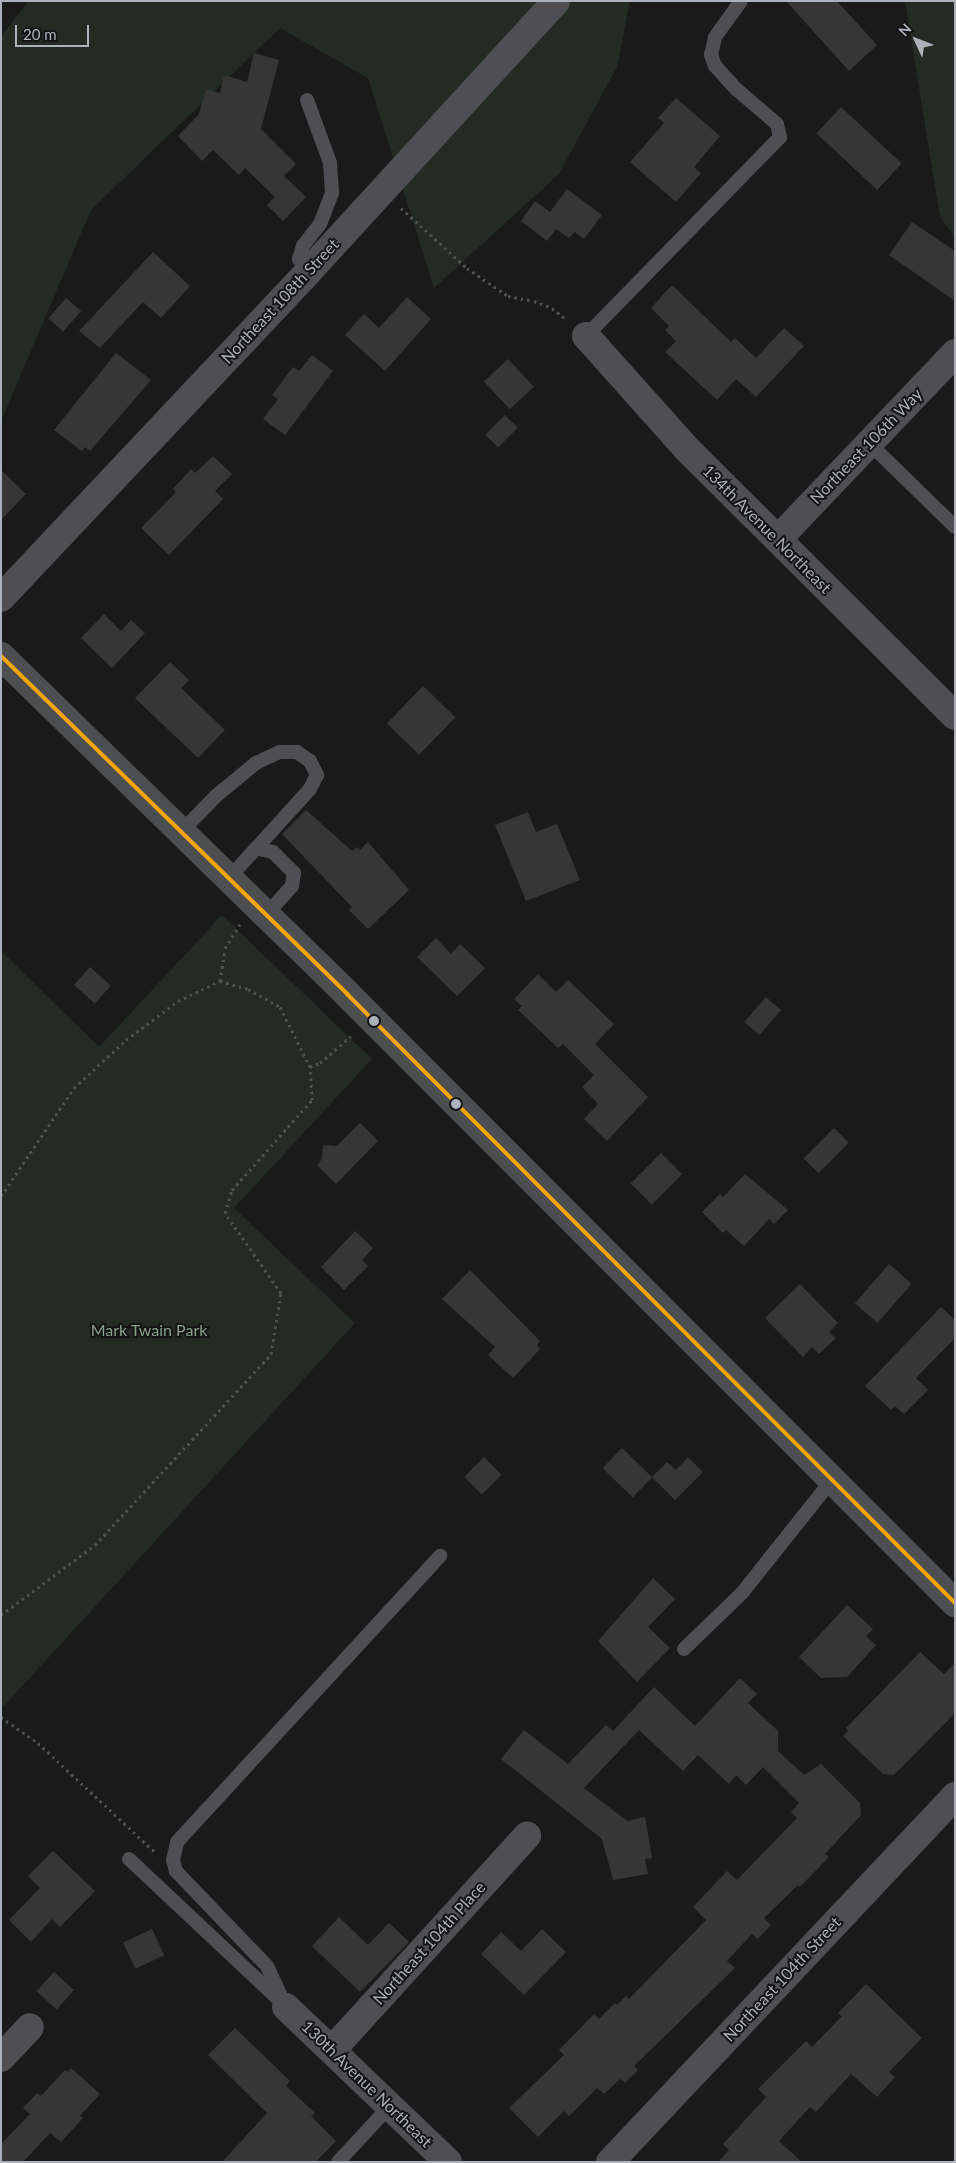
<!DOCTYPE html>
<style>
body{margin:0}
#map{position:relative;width:956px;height:2163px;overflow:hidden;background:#1a1a1a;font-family:Lato,sans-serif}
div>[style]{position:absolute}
.green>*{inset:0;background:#242a24}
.building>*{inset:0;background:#363637;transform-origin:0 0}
.path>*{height:3px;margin-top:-1.5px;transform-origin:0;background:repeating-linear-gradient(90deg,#505153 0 2.5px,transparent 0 6.5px)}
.lane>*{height:14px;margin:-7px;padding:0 7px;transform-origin:7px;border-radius:7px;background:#4f4f53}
.street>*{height:28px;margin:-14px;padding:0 14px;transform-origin:14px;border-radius:14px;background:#4f4f53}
.secondary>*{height:28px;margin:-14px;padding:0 14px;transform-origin:14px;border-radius:14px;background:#4d4e50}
.bus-1>*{height:4px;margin:-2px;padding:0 2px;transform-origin:2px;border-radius:2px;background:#f7a600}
.dots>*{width:14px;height:14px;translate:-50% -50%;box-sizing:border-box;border:2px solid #141416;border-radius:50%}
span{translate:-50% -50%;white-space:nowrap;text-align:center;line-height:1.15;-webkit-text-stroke:4px #141416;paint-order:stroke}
.street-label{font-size:16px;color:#adb1b9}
.park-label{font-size:16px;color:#87a188}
.frame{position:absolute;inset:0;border:2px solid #adb1b9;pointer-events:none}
.north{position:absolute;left:891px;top:15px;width:50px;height:50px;-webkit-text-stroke:4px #141416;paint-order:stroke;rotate:313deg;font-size:14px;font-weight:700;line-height:20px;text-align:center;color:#adb1b9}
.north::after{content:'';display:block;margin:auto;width:18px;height:22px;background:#adb1b9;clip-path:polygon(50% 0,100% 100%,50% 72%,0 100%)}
.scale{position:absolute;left:15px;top:25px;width:74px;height:22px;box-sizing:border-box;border:2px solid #adb1b9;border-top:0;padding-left:6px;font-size:15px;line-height:18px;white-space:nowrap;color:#adb1b9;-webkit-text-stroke:4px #141416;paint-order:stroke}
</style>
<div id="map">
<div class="green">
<div style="clip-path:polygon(29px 1px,630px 1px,617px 67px,559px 174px,434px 288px,368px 78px,280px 28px,91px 210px,1px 421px,1px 36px)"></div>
<div style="clip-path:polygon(905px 1px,955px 1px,955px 237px,940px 217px)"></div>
<div style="clip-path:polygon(222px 915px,372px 1059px,234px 1208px,355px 1323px,4px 1706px,1px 1703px,1px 951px,99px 1047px)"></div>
</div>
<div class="building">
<div style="clip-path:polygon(786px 1px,837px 1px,877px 45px,849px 71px)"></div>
<div style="clip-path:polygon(254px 53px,279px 60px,261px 129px,296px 164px,284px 176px,306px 197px,283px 221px,267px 205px,275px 197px,245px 168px,239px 175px,213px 150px,202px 161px,178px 136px,199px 114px,206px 89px,220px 93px,224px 75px,247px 82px)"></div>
<div style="clip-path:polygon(676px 98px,720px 136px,694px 167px,701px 173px,676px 202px,630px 162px,664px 123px,658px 118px)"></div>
<div style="left:841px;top:107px;width:83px;height:36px;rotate:43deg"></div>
<div style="clip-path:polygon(567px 189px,602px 215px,584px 239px,575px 232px,569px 238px,556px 229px,547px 241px,521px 221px,535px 201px,550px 212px)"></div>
<div style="clip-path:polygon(912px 222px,955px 251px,955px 301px,889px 255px)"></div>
<div style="clip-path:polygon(153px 252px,190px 286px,161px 318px,143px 302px,100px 348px,79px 331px)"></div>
<div style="clip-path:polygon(672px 285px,731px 342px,735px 338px,756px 358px,784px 328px,804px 346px,756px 397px,736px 379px,717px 400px,665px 352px,676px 341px,665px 330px,669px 326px,651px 308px)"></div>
<div style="clip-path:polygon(407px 297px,431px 319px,385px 371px,345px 335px,364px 314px,379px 328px)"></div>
<div style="left:66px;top:298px;width:20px;height:27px;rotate:41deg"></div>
<div style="clip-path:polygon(116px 353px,151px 380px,90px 451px,85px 447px,82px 451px,54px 430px)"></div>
<div style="clip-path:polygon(312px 355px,333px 371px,285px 435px,263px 419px,278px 399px,272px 395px,293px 367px,299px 371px)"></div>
<div style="left:508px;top:359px;width:38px;height:33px;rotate:47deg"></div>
<div style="left:505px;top:415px;width:18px;height:28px;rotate:45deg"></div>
<div style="clip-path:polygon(213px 456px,232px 474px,215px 491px,223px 499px,169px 555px,141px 528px,176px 492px,173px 489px,191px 469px,195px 473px)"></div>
<div style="clip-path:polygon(1px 470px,26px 494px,1px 520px)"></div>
<div style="clip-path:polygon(104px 614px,121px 631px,131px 620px,145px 633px,112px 668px,81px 638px)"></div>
<div style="clip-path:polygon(170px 662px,189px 680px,181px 688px,225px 730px,198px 758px,135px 698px)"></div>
<div style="left:423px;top:686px;width:45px;height:52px;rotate:44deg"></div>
<div style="clip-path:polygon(306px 810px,352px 851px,357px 847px,360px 850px,368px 842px,409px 890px,368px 929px,349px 910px,352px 907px,282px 834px)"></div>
<div style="clip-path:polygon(528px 812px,536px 832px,557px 824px,580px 880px,526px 901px,495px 825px)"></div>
<div style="clip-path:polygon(436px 938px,451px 954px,460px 944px,485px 968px,457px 996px,417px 957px)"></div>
<div style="left:90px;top:967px;width:28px;height:24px;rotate:42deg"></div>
<div style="clip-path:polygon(538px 974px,556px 992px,568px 980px,614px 1024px,595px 1044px,648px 1097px,607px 1141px,584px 1119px,598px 1104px,582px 1087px,594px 1075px,563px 1044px,558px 1048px,518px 1010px,522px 1006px,514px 999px)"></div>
<div style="left:766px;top:997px;width:20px;height:33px;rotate:41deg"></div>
<div style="clip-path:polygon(360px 1123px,378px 1141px,336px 1184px,317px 1165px,322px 1159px,323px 1145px,337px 1146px)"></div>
<div style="left:834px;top:1128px;width:21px;height:43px;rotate:45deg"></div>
<div style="left:661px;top:1153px;width:30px;height:43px;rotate:45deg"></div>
<div style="clip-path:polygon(745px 1174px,788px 1210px,774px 1224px,769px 1219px,744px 1246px,726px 1230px,723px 1233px,702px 1212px,720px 1194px,723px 1197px)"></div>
<div style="clip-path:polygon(355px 1231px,373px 1248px,362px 1260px,368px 1266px,344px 1290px,321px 1267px)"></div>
<div style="left:889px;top:1264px;width:30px;height:52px;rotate:41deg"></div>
<div style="clip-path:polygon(470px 1270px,540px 1341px,537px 1345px,540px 1349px,513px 1378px,488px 1355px,495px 1347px,442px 1299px)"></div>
<div style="clip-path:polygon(800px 1284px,838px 1323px,829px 1332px,836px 1338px,819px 1354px,812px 1347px,803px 1357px,765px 1318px)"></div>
<div style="clip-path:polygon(941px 1307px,955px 1320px,955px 1338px,916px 1378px,928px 1390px,904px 1414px,895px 1406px,891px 1410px,865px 1386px)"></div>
<div style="left:622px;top:1448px;width:42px;height:28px;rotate:44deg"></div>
<div style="left:484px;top:1457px;width:25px;height:28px;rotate:45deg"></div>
<div style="clip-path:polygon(688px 1457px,703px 1472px,675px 1500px,652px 1477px,667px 1462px,676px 1470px)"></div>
<div style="clip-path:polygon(653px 1578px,675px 1599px,648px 1627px,670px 1648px,637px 1682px,598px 1641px)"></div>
<div style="clip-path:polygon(847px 1605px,873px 1629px,866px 1636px,876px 1645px,847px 1677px,821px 1678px,799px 1657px)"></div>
<div style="clip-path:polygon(920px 1652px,944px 1674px,955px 1663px,955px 1713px,894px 1775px,883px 1774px,843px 1736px,848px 1731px,846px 1728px)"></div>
<div style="clip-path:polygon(740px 1678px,757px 1694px,748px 1703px,778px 1731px,778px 1751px,804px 1775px,821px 1764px,860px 1803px,861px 1815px,825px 1854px,829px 1857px,800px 1887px,798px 1885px,764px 1918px,771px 1925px,758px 1939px,752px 1934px,727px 1961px,735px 1968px,634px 2066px,638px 2070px,625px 2083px,620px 2079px,604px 2094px,597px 2088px,569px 2116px,564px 2111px,538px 2137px,509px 2108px,564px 2055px,559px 2050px,594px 2014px,599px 2019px,615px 2003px,617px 2005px,626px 1996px,629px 1999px,706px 1920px,693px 1907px,727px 1871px,737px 1880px,797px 1818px,791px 1812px,799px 1803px,763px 1767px,746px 1785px,736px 1775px,729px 1784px,698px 1755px,683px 1771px,639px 1730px,584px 1788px,627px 1821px,645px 1817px,652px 1858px,645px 1859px,648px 1874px,613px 1880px,602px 1839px,501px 1759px,524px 1730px,568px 1764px,606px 1725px,613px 1731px,654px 1687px,695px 1726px)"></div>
<div style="clip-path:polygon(53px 1851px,95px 1891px,60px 1927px,52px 1919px,31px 1942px,9px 1920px,40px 1888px,28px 1876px)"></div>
<div style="clip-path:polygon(339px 1917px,368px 1945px,389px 1923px,409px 1942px,360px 1992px,312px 1946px)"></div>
<div style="left:152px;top:1929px;width:29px;height:32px;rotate:65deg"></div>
<div style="clip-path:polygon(542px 1929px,566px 1952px,524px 1995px,481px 1954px,501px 1932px,521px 1951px)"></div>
<div style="left:54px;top:1972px;width:27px;height:26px;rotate:42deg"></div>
<div style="clip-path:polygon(866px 1984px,922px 2038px,889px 2072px,895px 2077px,877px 2097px,851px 2074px,816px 2112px,810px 2107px,779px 2141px,802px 2162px,718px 2162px,729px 2150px,723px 2144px,766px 2097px,758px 2089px,806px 2041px,812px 2047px,842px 2016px,838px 2013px)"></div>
<div style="clip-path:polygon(235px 2028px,290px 2081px,286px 2086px,315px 2113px,311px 2116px,336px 2141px,316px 2162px,222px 2162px,267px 2113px,208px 2055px)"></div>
<div style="clip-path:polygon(71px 2068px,100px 2094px,80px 2116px,83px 2118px,61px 2142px,50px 2133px,23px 2162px,1px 2162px,1px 2144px,30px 2114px,23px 2108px,37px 2093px,41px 2096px,65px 2070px,68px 2072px)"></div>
</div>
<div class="path">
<div style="left:401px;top:208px;width:89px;rotate:42.3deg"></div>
<div style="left:467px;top:268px;width:50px;rotate:34.3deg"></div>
<div style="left:508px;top:296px;width:26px;rotate:11deg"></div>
<div style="left:534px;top:301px;width:19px;rotate:21deg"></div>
<div style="left:552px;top:308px;width:19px;rotate:39deg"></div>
<div style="left:220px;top:981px;width:33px;rotate:-81deg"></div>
<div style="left:225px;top:948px;width:28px;rotate:-58deg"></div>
<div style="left:1px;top:1196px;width:130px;rotate:-55.9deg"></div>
<div style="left:74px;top:1088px;width:71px;rotate:-42.7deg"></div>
<div style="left:126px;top:1040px;width:65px;rotate:-36.9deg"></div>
<div style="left:178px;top:1001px;width:47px;rotate:-25.5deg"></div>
<div style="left:220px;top:981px;width:29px;rotate:16deg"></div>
<div style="left:248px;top:989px;width:37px;rotate:29deg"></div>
<div style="left:280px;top:1007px;width:67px;rotate:63.4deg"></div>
<div style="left:310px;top:1067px;width:11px;rotate:-22deg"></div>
<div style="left:320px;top:1063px;width:41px;rotate:-41.1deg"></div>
<div style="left:1px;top:1615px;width:117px;rotate:-36.7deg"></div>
<div style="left:95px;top:1545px;width:260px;rotate:-47.3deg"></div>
<div style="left:271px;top:1354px;width:62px;rotate:-80.7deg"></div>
<div style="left:281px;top:1293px;width:98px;rotate:-125deg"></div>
<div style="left:225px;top:1213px;width:24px;rotate:-73deg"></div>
<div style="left:232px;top:1190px;width:120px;rotate:-48.4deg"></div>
<div style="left:312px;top:1100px;width:33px;rotate:-93deg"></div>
<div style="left:1px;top:1717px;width:45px;rotate:35.1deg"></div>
<div style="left:38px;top:1743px;width:160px;rotate:43deg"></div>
</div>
<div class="lane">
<div style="left:307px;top:100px;width:67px;rotate:69.9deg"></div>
<div style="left:330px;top:163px;width:30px;rotate:86deg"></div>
<div style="left:332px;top:193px;width:33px;rotate:111deg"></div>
<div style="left:320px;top:224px;width:28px;rotate:128deg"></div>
<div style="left:303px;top:246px;width:14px;rotate:107deg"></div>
<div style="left:299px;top:259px;width:16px;rotate:55deg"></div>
<div style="left:586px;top:336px;width:278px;rotate:-45.7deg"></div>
<div style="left:780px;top:137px;width:13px;rotate:-103deg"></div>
<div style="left:777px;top:124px;width:54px;rotate:-139.5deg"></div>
<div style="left:736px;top:89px;width:31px;rotate:-132deg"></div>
<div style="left:715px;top:66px;width:12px;rotate:-110deg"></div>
<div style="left:711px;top:55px;width:18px;rotate:-77deg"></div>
<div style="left:715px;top:37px;width:44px;rotate:-54.2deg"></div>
<div style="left:869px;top:443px;width:120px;rotate:44.3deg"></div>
<div style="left:181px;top:832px;width:50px;rotate:-45.8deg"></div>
<div style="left:216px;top:796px;width:52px;rotate:-39.5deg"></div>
<div style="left:256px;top:763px;width:26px;rotate:-25deg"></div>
<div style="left:280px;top:752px;width:17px"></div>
<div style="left:297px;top:752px;width:16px;rotate:35deg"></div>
<div style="left:310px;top:761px;width:16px;rotate:63deg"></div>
<div style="left:317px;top:775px;width:16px;rotate:117deg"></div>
<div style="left:310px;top:789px;width:120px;rotate:132.3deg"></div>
<div style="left:259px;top:849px;width:14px;rotate:12deg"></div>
<div style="left:273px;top:852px;width:30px;rotate:45deg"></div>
<div style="left:294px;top:873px;width:13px;rotate:99deg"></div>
<div style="left:292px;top:886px;width:39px;rotate:132deg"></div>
<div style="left:684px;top:1649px;width:81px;rotate:-44deg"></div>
<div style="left:742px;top:1593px;width:144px;rotate:-51.5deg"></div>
<div style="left:129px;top:1859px;width:207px;rotate:43.2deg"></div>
<div style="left:286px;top:2007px;width:45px;rotate:-114.9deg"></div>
<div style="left:267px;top:1966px;width:132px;rotate:-133.8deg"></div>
<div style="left:176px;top:1871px;width:11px;rotate:-105deg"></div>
<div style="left:173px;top:1860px;width:18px;rotate:-77deg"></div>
<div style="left:177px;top:1842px;width:389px;rotate:-47.4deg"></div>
<div style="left:338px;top:2162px;width:76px;rotate:-47.1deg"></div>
</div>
<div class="street">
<div style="left:586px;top:336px;width:152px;rotate:48.2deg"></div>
<div style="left:687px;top:449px;width:378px;rotate:44.9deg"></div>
<div style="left:778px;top:539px;width:257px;rotate:-46.4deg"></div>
<div style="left:1px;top:598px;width:448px;rotate:-46.7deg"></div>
<div style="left:308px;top:272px;width:367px;rotate:-47.5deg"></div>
<div style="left:286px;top:2007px;width:224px;rotate:43.7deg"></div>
<div style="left:332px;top:2050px;width:290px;rotate:-47.7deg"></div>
<div style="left:1px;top:2058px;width:42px;rotate:-46.9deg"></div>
<div style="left:610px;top:2162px;width:503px;rotate:-46.69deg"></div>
</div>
<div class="secondary">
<div style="left:1px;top:656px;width:484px;rotate:44.3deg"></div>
<div style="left:347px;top:994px;width:861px;rotate:45.05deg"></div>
</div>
<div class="bus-1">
<div style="left:1px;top:656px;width:484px;rotate:44.3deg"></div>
<div style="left:347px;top:994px;width:861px;rotate:45.05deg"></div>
</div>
<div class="dots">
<div style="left:374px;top:1021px;background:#adb1b9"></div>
<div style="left:456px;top:1104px;background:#adb1b9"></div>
</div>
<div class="street-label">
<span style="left:280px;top:301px;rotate:-47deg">Northeast 108th Street</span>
<span style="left:866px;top:446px;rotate:-46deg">Northeast 106th Way</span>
<span style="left:767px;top:529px;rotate:45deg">134th Avenue Northeast</span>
<span style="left:429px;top:1943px;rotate:-48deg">Northeast 104th Place</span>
<span style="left:782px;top:1979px;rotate:-47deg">Northeast 104th Street</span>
<span style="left:367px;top:2084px;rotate:44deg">130th Avenue Northeast</span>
</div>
<div class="park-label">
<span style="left:149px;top:1330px">Mark Twain Park</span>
</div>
<div class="frame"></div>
<div class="north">N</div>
<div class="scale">20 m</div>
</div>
